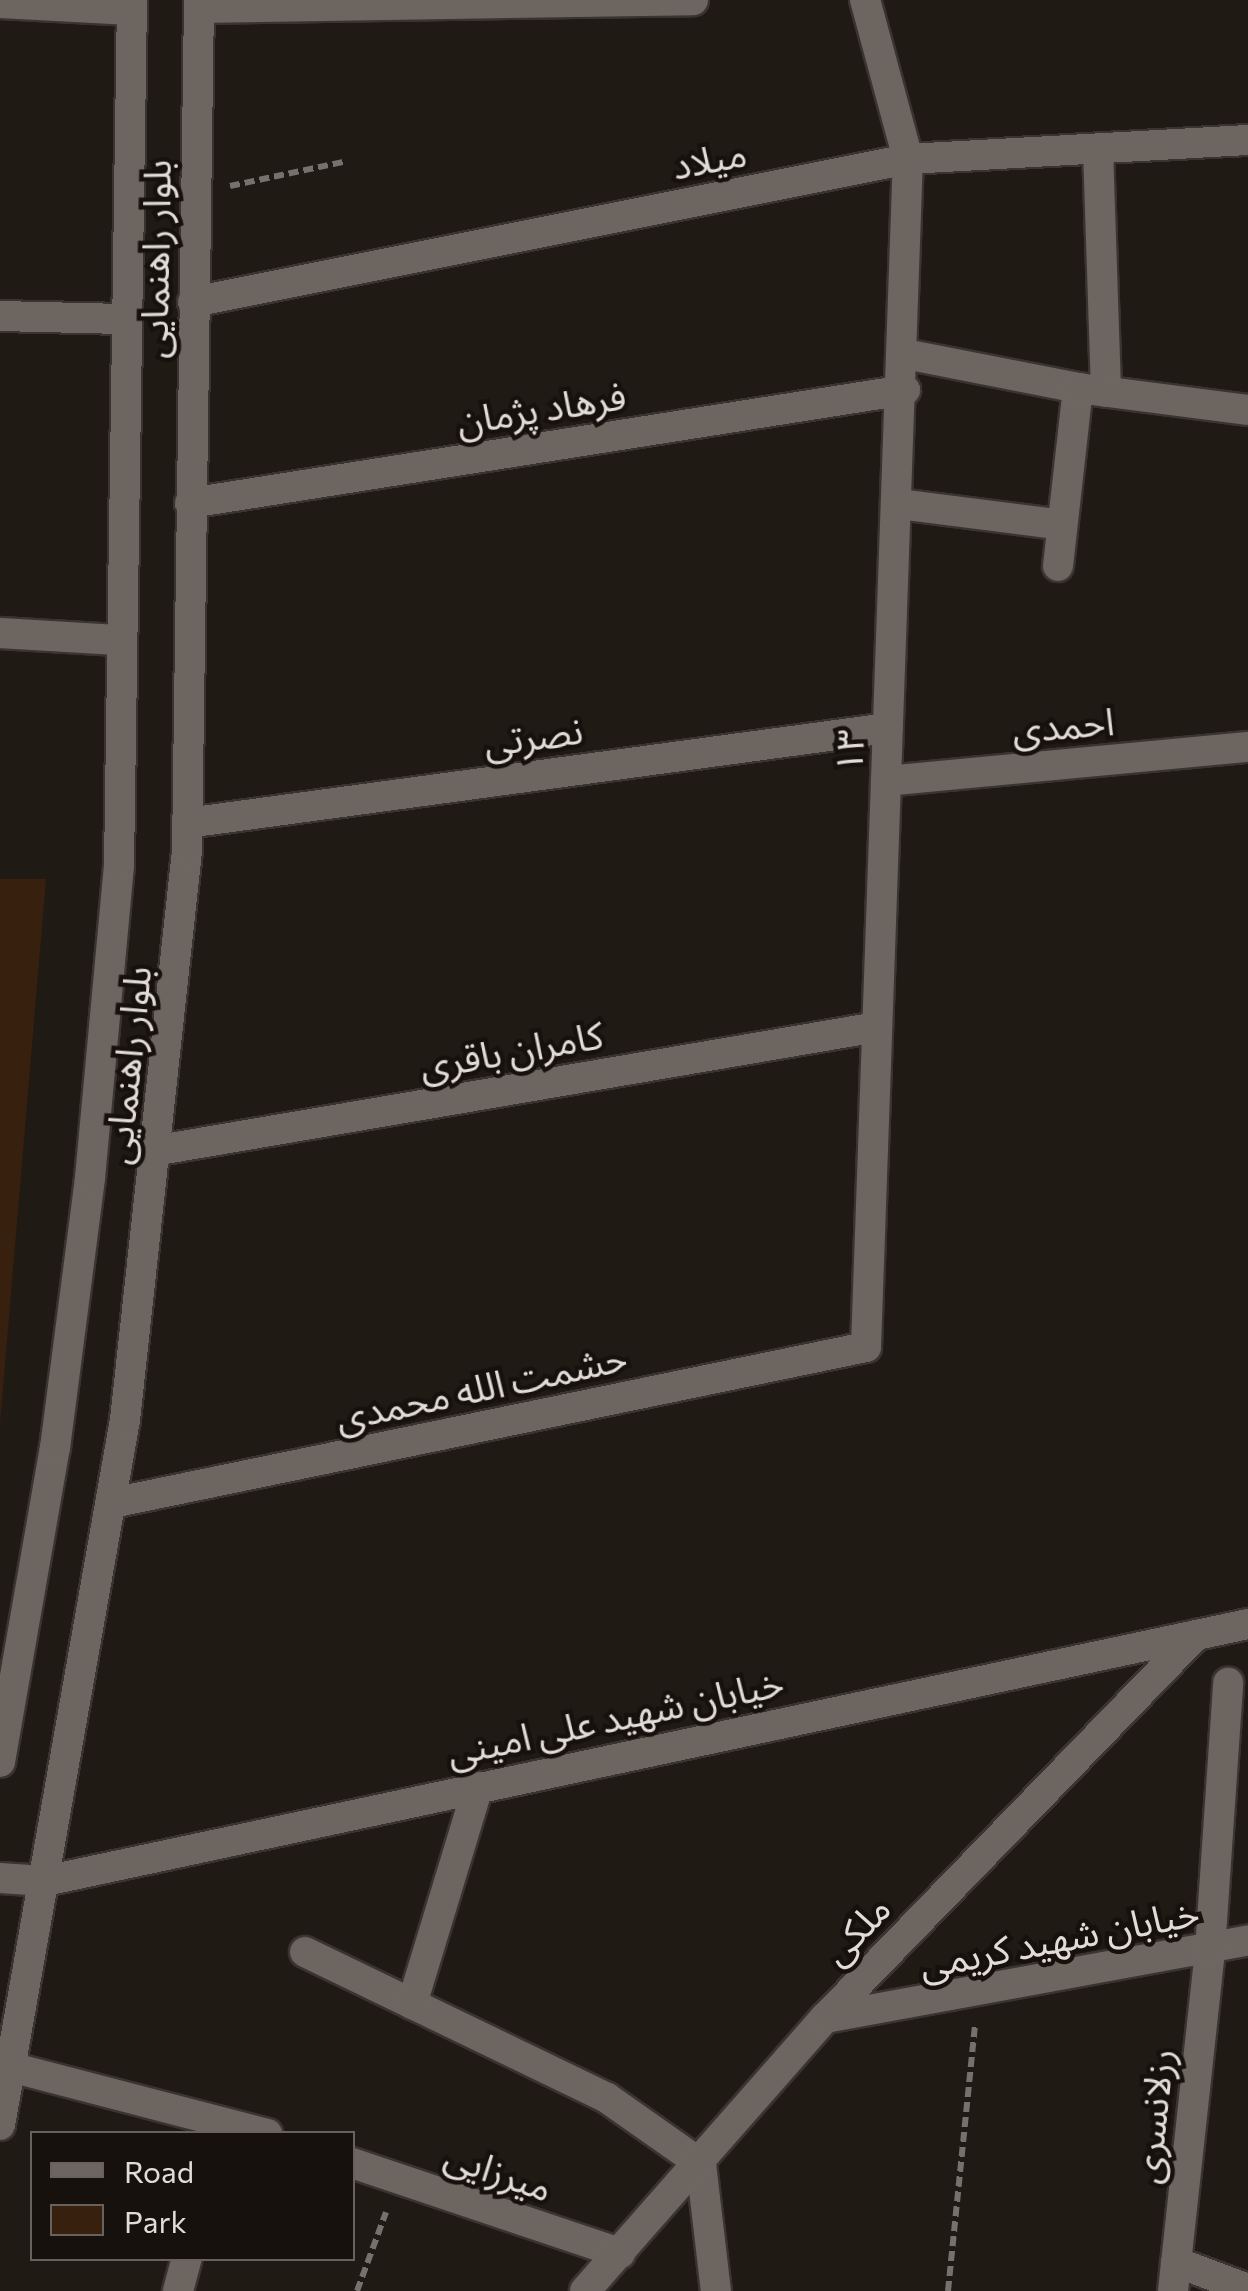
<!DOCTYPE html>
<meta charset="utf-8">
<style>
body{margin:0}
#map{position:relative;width:1248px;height:2291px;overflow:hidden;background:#201a15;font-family:Commissioner,"Noto Sans Arabic",sans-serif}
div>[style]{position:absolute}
.green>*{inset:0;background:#37200e}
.path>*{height:6px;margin-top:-3px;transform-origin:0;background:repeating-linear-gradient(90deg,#77716d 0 10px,transparent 0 15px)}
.roads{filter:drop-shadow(2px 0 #393432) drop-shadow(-2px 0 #393432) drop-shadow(0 2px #393432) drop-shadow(0 -2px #393432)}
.street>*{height:30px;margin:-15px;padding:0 15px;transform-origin:15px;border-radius:15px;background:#6d6660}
.secondary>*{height:30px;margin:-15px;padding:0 15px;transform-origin:15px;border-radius:15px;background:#6d6660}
span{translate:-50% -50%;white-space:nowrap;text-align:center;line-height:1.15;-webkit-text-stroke:9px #16110c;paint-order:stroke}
.street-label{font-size:38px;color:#e1dcd9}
.legend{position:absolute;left:30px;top:2131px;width:325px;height:130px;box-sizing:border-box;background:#16110c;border:2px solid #67625e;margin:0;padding:12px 18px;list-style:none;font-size:30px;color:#e1dcd9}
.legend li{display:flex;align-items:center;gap:20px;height:50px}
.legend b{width:50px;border:2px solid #67625e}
</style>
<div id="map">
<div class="green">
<div style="clip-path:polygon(0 879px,46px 879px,0 1423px)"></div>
</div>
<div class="path">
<div style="left:230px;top:186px;width:116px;rotate:-12deg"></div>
<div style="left:357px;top:2291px;width:84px;rotate:-69.8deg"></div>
<div style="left:948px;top:2291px;width:266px;rotate:-84.2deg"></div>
</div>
<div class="roads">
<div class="street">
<div style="left:0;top:3px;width:131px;rotate:3.1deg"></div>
<div style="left:199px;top:8px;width:494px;rotate:-0.9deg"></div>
<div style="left:1098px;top:149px;width:243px;rotate:88.1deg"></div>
<div style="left:193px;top:302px;width:729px;rotate:-11.31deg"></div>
<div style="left:908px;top:159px;width:341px;rotate:-3.2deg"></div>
<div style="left:0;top:316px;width:125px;rotate:1.4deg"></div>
<div style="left:905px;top:354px;width:176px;rotate:11.1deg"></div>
<div style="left:190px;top:503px;width:724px;rotate:-8.98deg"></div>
<div style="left:899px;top:504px;width:164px;rotate:7.3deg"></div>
<div style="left:1058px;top:566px;width:179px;rotate:-83.6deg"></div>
<div style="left:1078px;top:388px;width:171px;rotate:7.4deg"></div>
<div style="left:0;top:633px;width:119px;rotate:3.4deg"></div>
<div style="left:886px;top:781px;width:364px;rotate:-5.4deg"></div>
<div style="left:187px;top:823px;width:707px;rotate:-7.72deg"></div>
<div style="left:159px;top:1150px;width:728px;rotate:-9.72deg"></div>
<div style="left:112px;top:1503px;width:770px;rotate:-11.69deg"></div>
<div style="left:866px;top:1347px;width:1189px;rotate:-87.98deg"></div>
<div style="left:908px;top:159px;width:165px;rotate:-105.1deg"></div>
<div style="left:305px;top:1952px;width:335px;rotate:25.8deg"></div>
<div style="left:607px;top:2098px;width:115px;rotate:35.1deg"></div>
<div style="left:701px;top:2164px;width:128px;rotate:83.3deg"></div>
<div style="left:412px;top:2004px;width:227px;rotate:-73.1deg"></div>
<div style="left:825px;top:2018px;width:430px;rotate:-10.4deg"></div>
<div style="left:10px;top:2067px;width:266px;rotate:14.6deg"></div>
<div style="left:352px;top:2163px;width:283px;rotate:18.6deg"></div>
<div style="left:1176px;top:2262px;width:77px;rotate:20.6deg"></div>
<div style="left:178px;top:2291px;width:34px;rotate:-75deg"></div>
<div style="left:585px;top:2291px;width:363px;rotate:-48.7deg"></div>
<div style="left:825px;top:2018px;width:533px;rotate:-45.91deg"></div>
<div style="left:1173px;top:2291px;width:343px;rotate:-83.8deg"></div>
<div style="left:1210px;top:1950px;width:268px;rotate:-86.1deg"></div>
</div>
<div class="secondary">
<div style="left:0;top:1762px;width:319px;rotate:-80.1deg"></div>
<div style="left:55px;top:1448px;width:272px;rotate:-82.6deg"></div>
<div style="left:90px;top:1178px;width:313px;rotate:-84.7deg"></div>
<div style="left:119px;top:866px;width:866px;rotate:-89.14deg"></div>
<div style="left:0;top:1878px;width:45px;rotate:3.8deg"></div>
<div style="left:45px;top:1881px;width:1230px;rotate:-12.06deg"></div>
<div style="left:0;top:2125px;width:716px;rotate:-79.95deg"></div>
<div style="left:125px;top:1420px;width:572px;rotate:-83.78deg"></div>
<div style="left:187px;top:851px;width:851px;rotate:-89.19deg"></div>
</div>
</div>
<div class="street-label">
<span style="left:709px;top:158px;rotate:-11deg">میلاد</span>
<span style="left:154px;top:259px;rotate:-89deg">بلوار راهنمایی</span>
<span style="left:541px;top:407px;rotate:-9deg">فرهاد پژمان</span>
<span style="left:1063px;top:724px;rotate:-5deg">احمدی</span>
<span style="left:533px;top:735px;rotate:-8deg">نصرتی</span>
<span style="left:848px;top:751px;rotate:-88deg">۱۳</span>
<span style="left:511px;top:1049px;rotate:-10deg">کامران باقری</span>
<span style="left:126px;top:1065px;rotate:-84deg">بلوار راهنمایی</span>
<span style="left:481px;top:1386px;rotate:-12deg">حشمت الله محمدی</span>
<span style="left:615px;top:1716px;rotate:-12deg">خیابان شهید علی امینی</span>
<span style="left:855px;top:1929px;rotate:-46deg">ملکی</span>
<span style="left:1059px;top:1937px;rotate:-11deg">خیابان شهید کریمی</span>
<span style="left:1152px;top:2116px;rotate:-84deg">رزلانسری</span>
<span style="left:499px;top:2170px;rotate:19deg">میرزایی</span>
</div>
<ul class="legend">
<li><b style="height:12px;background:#6d6660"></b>Road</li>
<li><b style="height:28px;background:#37200e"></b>Park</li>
</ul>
</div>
